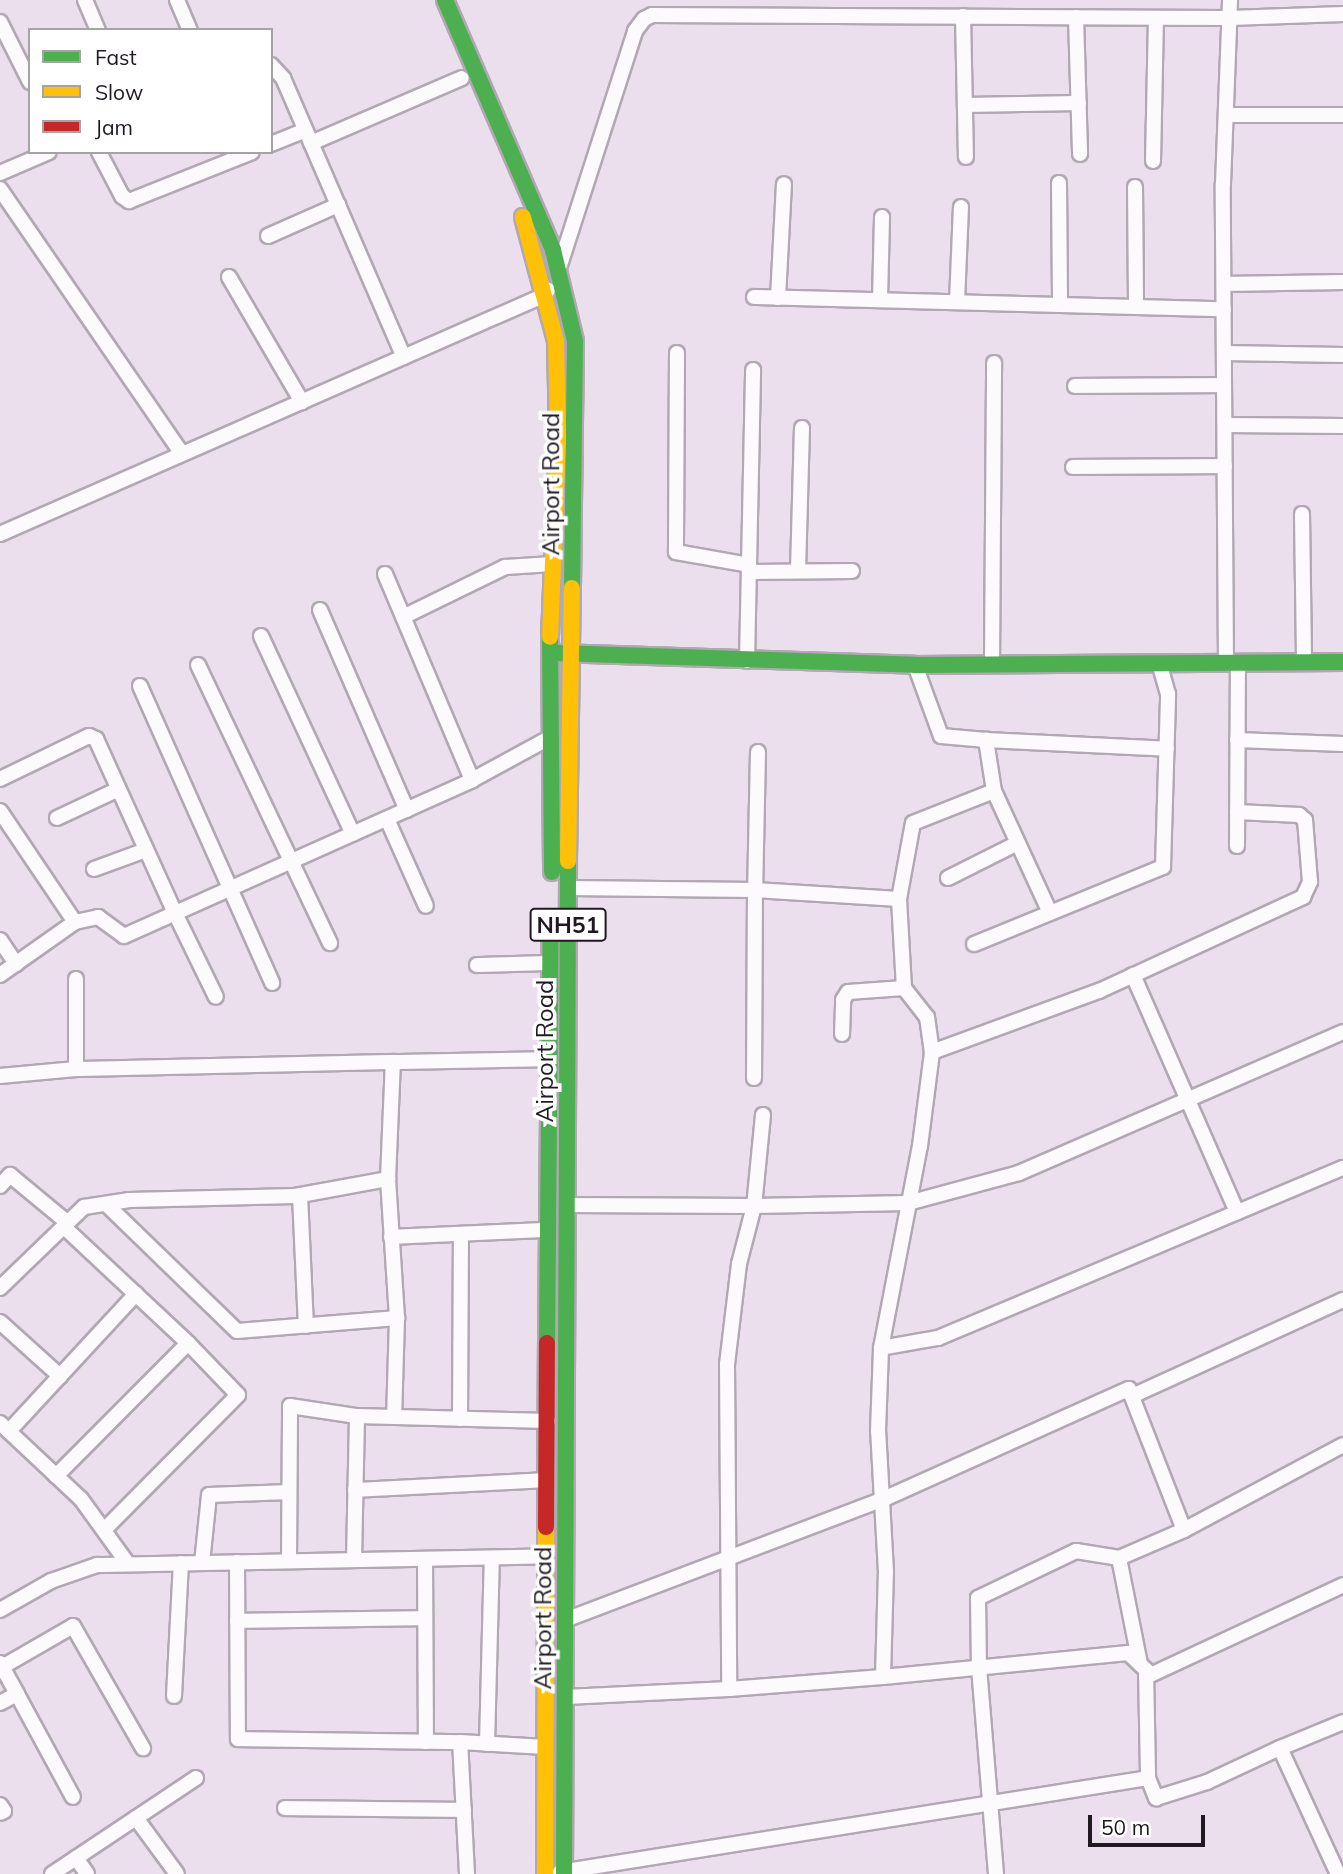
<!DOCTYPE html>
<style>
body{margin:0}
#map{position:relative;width:1343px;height:1874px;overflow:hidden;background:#ebdfed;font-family:Mulish,sans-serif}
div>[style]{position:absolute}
.roads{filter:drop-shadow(2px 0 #b1a8b3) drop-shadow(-2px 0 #b1a8b3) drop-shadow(0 2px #b1a8b3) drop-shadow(0 -2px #b1a8b3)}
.street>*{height:14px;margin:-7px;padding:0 7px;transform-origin:7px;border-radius:7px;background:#fcfafc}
.fast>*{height:16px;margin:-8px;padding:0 8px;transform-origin:8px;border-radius:8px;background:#4caf50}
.slow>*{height:16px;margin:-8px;padding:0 8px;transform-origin:8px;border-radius:8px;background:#ffc107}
.jam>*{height:16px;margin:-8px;padding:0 8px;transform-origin:8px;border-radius:8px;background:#c62828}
span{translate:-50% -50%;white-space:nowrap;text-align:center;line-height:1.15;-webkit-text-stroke:7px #fff;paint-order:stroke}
.shield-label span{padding:2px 5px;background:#fff;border:2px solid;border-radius:5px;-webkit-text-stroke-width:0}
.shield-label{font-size:23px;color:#201922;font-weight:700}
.street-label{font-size:24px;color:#201922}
.legend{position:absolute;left:28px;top:28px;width:245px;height:126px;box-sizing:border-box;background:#fff;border:2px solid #a6a3a7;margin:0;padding:9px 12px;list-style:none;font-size:21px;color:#201922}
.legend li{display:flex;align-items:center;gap:14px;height:35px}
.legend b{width:35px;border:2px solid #a6a3a7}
.scale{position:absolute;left:1088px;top:1815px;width:117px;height:32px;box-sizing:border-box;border:4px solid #201922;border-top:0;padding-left:9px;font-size:21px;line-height:24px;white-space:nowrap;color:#201922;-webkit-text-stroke:5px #fff;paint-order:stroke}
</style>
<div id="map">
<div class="roads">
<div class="street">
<div style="left:85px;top:0;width:33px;rotate:67deg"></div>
<div style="left:177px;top:0;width:33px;rotate:67deg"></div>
<div style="left:963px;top:16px;width:141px;rotate:88.8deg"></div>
<div style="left:1076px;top:17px;width:137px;rotate:88.3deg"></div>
<div style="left:0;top:22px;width:67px;rotate:63.4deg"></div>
<div style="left:271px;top:65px;width:18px;rotate:47deg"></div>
<div style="left:283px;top:78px;width:304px;rotate:66.6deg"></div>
<div style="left:965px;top:105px;width:114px;rotate:-1deg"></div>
<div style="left:1226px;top:115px;width:117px"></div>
<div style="left:311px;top:143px;width:164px;rotate:-23.3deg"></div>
<div style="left:271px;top:144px;width:37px;rotate:-22deg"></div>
<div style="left:99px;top:152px;width:50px;rotate:62.4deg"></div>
<div style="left:122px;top:196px;width:9px;rotate:36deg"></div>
<div style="left:129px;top:201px;width:132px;rotate:-21.7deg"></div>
<div style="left:1153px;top:161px;width:143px;rotate:-88.8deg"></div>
<div style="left:0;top:173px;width:53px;rotate:-23.2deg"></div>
<div style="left:1059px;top:183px;width:122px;rotate:89.5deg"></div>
<div style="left:1135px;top:187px;width:120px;rotate:89.5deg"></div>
<div style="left:0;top:189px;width:321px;rotate:55.5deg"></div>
<div style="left:268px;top:236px;width:77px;rotate:-23.9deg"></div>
<div style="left:560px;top:265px;width:246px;rotate:-72.2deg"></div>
<div style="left:635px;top:31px;width:15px;rotate:-53deg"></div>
<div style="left:644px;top:19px;width:9px;rotate:-27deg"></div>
<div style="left:652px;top:15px;width:578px;rotate:0.3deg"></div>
<div style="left:1230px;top:18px;width:113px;rotate:-2deg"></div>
<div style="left:229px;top:277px;width:145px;rotate:59.7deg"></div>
<div style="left:1224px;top:284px;width:119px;rotate:-1deg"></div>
<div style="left:754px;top:297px;width:470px;rotate:1.5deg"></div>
<div style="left:778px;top:298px;width:114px;rotate:-87deg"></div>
<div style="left:880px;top:300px;width:83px;rotate:-88.6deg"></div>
<div style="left:957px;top:302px;width:95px;rotate:-87.6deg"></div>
<div style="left:677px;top:353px;width:199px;rotate:90.3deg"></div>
<div style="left:676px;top:552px;width:74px;rotate:10.1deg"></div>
<div style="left:1224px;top:353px;width:119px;rotate:1deg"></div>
<div style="left:1075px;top:386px;width:149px;rotate:-0.4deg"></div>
<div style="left:1225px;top:425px;width:118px;rotate:0.5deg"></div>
<div style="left:1073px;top:467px;width:152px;rotate:-0.4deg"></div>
<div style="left:1302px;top:514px;width:148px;rotate:89.2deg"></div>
<div style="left:0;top:534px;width:595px;rotate:-23.68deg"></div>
<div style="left:545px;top:295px;width:6px;rotate:-59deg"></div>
<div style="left:798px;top:571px;width:143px;rotate:-88.4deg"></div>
<div style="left:749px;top:572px;width:103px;rotate:-0.6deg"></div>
<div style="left:385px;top:574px;width:224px;rotate:67.1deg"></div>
<div style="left:320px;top:610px;width:218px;rotate:66.5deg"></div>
<div style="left:403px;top:617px;width:114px;rotate:-26.1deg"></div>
<div style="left:505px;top:567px;width:48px;rotate:-3.6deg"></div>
<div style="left:261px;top:636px;width:218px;rotate:65.1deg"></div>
<div style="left:747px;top:661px;width:291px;rotate:-88.8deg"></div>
<div style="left:1226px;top:663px;width:479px;rotate:-90.4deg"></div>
<div style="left:1223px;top:184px;width:184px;rotate:-87.8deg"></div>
<div style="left:992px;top:664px;width:301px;rotate:-89.6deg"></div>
<div style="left:198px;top:665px;width:308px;rotate:64.6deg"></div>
<div style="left:140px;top:686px;width:325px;rotate:66deg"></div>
<div style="left:986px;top:740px;width:181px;rotate:2.8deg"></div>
<div style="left:1237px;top:740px;width:106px;rotate:2.2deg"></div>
<div style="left:758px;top:752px;width:138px;rotate:91.2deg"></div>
<div style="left:755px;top:890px;width:144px;rotate:3.6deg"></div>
<div style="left:899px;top:899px;width:89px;rotate:86.8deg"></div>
<div style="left:904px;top:988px;width:37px;rotate:52deg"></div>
<div style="left:927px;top:1017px;width:35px;rotate:82deg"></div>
<div style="left:0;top:779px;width:99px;rotate:-25.8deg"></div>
<div style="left:89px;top:736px;width:8px;rotate:23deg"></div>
<div style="left:96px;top:739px;width:191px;rotate:65.6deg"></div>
<div style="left:175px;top:913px;width:93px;rotate:64deg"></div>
<div style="left:994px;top:791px;width:134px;rotate:65.3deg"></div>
<div style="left:0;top:811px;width:134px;rotate:56deg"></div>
<div style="left:75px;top:922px;width:92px;rotate:144.8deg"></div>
<div style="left:57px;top:818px;width:68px;rotate:-25.1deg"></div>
<div style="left:387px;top:819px;width:95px;rotate:65.9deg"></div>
<div style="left:1237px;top:846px;width:183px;rotate:-89.7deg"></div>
<div style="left:94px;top:869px;width:55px;rotate:-20.1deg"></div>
<div style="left:948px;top:878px;width:78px;rotate:-26.6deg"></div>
<div style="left:568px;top:888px;width:187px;rotate:0.6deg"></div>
<div style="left:755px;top:890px;width:188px;rotate:90.3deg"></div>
<div style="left:899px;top:899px;width:77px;rotate:-79.6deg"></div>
<div style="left:913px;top:823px;width:87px;rotate:-21.6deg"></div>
<div style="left:994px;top:791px;width:52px;rotate:-98.9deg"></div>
<div style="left:986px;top:740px;width:45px;rotate:-174.9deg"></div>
<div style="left:941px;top:736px;width:76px;rotate:-110.1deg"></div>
<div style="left:75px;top:922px;width:24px;rotate:-12deg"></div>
<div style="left:98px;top:917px;width:32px;rotate:36deg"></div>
<div style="left:124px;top:936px;width:381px;rotate:-24.1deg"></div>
<div style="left:472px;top:780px;width:90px;rotate:-28.6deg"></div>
<div style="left:0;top:940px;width:29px;rotate:56deg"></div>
<div style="left:974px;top:944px;width:204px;rotate:-22.2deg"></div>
<div style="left:1163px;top:867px;width:173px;rotate:-88.3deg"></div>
<div style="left:1168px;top:694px;width:32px;rotate:-106deg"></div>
<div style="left:477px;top:965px;width:73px;rotate:-1.6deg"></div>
<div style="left:1133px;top:975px;width:259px;rotate:66.3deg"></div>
<div style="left:842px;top:1034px;width:34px;rotate:-88deg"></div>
<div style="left:843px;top:1000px;width:9px;rotate:-58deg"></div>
<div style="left:848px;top:992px;width:56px;rotate:-4.1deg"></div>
<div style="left:76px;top:1069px;width:90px;rotate:-90deg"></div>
<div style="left:0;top:1076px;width:76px;rotate:-5.3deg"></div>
<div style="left:76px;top:1069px;width:317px;rotate:-1.3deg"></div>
<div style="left:763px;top:1115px;width:91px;rotate:95.6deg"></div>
<div style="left:754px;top:1206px;width:154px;rotate:-1.1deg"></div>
<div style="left:908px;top:1203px;width:115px;rotate:-15.1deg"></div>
<div style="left:1019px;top:1173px;width:353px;rotate:-23.5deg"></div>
<div style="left:388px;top:1179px;width:139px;rotate:86.3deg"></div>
<div style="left:397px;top:1318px;width:99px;rotate:91.7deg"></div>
<div style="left:0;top:1186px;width:15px;rotate:-48deg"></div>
<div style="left:10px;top:1175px;width:75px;rotate:39.6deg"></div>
<div style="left:300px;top:1195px;width:131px;rotate:87.4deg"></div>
<div style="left:106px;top:1204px;width:182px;rotate:44.1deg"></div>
<div style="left:237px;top:1331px;width:161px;rotate:-4.6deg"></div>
<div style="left:567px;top:1205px;width:187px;rotate:0.3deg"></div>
<div style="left:754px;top:1206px;width:60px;rotate:104.5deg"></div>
<div style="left:739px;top:1264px;width:101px;rotate:96.8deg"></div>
<div style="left:727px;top:1364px;width:325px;rotate:89.6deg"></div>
<div style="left:64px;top:1227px;width:170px;rotate:43.1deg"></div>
<div style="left:188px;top:1343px;width:72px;rotate:46.1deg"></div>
<div style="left:238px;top:1395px;width:190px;rotate:134.8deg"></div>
<div style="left:391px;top:1237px;width:156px;rotate:-2.6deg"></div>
<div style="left:0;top:1288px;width:117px;rotate:-44deg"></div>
<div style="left:84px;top:1207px;width:46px;rotate:-8.8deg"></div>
<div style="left:129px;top:1200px;width:166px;rotate:-1.4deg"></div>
<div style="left:295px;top:1196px;width:95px;rotate:-10.4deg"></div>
<div style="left:388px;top:1179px;width:117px;rotate:-87.6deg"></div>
<div style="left:393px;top:1062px;width:155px;rotate:-1.1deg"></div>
<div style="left:0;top:1322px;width:81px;rotate:42deg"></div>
<div style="left:881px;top:1348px;width:58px;rotate:-10deg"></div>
<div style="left:938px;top:1338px;width:439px;rotate:-22.8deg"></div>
<div style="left:1132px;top:1396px;width:232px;rotate:-24.5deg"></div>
<div style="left:460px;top:1419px;width:185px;rotate:-89.7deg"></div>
<div style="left:0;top:1423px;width:111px;rotate:43.2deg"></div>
<div style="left:81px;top:1499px;width:80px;rotate:54.1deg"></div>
<div style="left:9px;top:1431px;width:187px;rotate:-47.2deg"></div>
<div style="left:56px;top:1476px;width:187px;rotate:-45.2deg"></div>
<div style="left:355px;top:1490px;width:191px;rotate:-3deg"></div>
<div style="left:1184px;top:1530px;width:180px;rotate:-28.1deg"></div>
<div style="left:425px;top:1559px;width:183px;rotate:89.7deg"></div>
<div style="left:354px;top:1560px;width:144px;rotate:-88.8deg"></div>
<div style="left:357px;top:1416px;width:191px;rotate:1.5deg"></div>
<div style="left:289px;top:1561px;width:155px;rotate:-89.6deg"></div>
<div style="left:290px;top:1406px;width:68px;rotate:8.5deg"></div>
<div style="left:237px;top:1562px;width:177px;rotate:89.7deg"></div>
<div style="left:238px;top:1739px;width:222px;rotate:0.8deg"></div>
<div style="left:202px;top:1563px;width:68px;rotate:-84.1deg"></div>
<div style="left:209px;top:1495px;width:80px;rotate:-2.1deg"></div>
<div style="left:0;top:1610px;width:59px;rotate:-29.6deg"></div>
<div style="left:51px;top:1581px;width:49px;rotate:-19.2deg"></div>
<div style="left:97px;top:1565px;width:449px;rotate:-1.1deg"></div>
<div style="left:565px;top:1620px;width:343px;rotate:-20.8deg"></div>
<div style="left:886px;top:1498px;width:266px;rotate:-24.2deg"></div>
<div style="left:1129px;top:1389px;width:151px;rotate:68.7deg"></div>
<div style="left:1184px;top:1530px;width:71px;rotate:156.7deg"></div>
<div style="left:1119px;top:1558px;width:108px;rotate:78.8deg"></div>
<div style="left:237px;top:1621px;width:188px;rotate:-0.9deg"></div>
<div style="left:0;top:1663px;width:35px;rotate:61deg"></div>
<div style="left:17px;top:1694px;width:19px;rotate:152deg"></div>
<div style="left:2px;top:1667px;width:82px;rotate:-30deg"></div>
<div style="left:73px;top:1626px;width:141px;rotate:60.2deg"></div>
<div style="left:883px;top:1677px;width:105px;rotate:-88.4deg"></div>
<div style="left:886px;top:1572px;width:141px;rotate:-93.2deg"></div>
<div style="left:878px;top:1431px;width:83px;rotate:-87.9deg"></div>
<div style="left:881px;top:1348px;width:206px;rotate:-79.1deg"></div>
<div style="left:920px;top:1146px;width:95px;rotate:-82.7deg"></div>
<div style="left:932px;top:1052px;width:178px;rotate:-20.1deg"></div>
<div style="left:1099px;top:991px;width:225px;rotate:-24.7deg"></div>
<div style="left:1303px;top:897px;width:17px;rotate:-65deg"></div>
<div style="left:1310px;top:882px;width:62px;rotate:-94.6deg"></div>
<div style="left:1305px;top:820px;width:8px;rotate:-140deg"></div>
<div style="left:1299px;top:815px;width:62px;rotate:-177.2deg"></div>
<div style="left:1146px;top:1677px;width:217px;rotate:-25deg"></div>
<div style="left:17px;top:1694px;width:117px;rotate:61.5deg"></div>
<div style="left:174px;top:1696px;width:133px;rotate:-87deg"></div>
<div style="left:566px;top:1697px;width:163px;rotate:-2.8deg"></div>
<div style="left:729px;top:1689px;width:154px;rotate:-4.5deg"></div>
<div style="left:883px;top:1677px;width:246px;rotate:-5.6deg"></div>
<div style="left:1128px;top:1653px;width:25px;rotate:43deg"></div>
<div style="left:1146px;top:1670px;width:108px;rotate:88.9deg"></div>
<div style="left:487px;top:1744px;width:186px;rotate:-88.5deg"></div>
<div style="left:1280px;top:1748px;width:68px;rotate:-22.4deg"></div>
<div style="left:0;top:1805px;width:7px;rotate:56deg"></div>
<div style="left:4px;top:1811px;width:4px;rotate:153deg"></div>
<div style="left:285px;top:1808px;width:179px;rotate:0.6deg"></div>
<div style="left:136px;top:1818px;width:69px;rotate:53.8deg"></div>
<div style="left:76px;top:1858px;width:19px;rotate:55deg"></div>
<div style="left:560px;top:1872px;width:595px;rotate:-9.08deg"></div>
<div style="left:1148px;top:1778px;width:22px;rotate:68deg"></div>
<div style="left:1156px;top:1798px;width:53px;rotate:-17.4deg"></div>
<div style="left:1207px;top:1782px;width:81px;rotate:-25deg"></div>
<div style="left:1280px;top:1748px;width:139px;rotate:65.3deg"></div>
<div style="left:52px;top:1874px;width:173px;rotate:-33.7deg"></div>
<div style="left:467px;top:1874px;width:132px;rotate:-93deg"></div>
<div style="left:460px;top:1742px;width:85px;rotate:3.4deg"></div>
<div style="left:996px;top:1874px;width:206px;rotate:-94.7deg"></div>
<div style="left:979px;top:1669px;width:71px;rotate:-90.8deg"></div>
<div style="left:978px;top:1598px;width:109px;rotate:-25.6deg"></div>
<div style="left:1076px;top:1551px;width:44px;rotate:9.2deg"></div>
</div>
<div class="fast">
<div style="left:445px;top:0;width:272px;rotate:66.6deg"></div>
<div style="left:553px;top:250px;width:94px;rotate:76.4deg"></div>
<div style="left:575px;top:341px;width:247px;rotate:90.7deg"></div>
<div style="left:550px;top:637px;width:235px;rotate:89.5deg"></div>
<div style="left:557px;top:653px;width:358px;rotate:1.9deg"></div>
<div style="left:915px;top:665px;width:428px;rotate:-0.4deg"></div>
<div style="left:547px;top:1343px;width:420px;rotate:-89.5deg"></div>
<div style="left:564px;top:1874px;width:1013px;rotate:-89.77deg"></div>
</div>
<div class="slow">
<div style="left:523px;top:217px;width:128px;rotate:75.1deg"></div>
<div style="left:556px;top:341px;width:97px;rotate:88.8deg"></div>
<div style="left:558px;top:438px;width:199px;rotate:92.3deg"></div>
<div style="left:568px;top:861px;width:273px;rotate:-89.2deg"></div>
<div style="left:545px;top:1874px;width:347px;rotate:-89.8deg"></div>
</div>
<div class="jam">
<div style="left:546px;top:1527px;width:184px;rotate:-89.7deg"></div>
</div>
</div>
<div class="shield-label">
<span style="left:568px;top:925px">NH51</span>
</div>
<div class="street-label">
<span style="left:551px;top:484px;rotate:-90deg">Airport Road</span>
<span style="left:545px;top:1051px;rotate:-90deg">Airport Road</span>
<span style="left:543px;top:1618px;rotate:-90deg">Airport Road</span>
</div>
<ul class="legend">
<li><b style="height:9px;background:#4caf50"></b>Fast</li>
<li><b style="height:9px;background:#ffc107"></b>Slow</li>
<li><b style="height:9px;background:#c62828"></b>Jam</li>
</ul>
<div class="scale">50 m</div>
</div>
